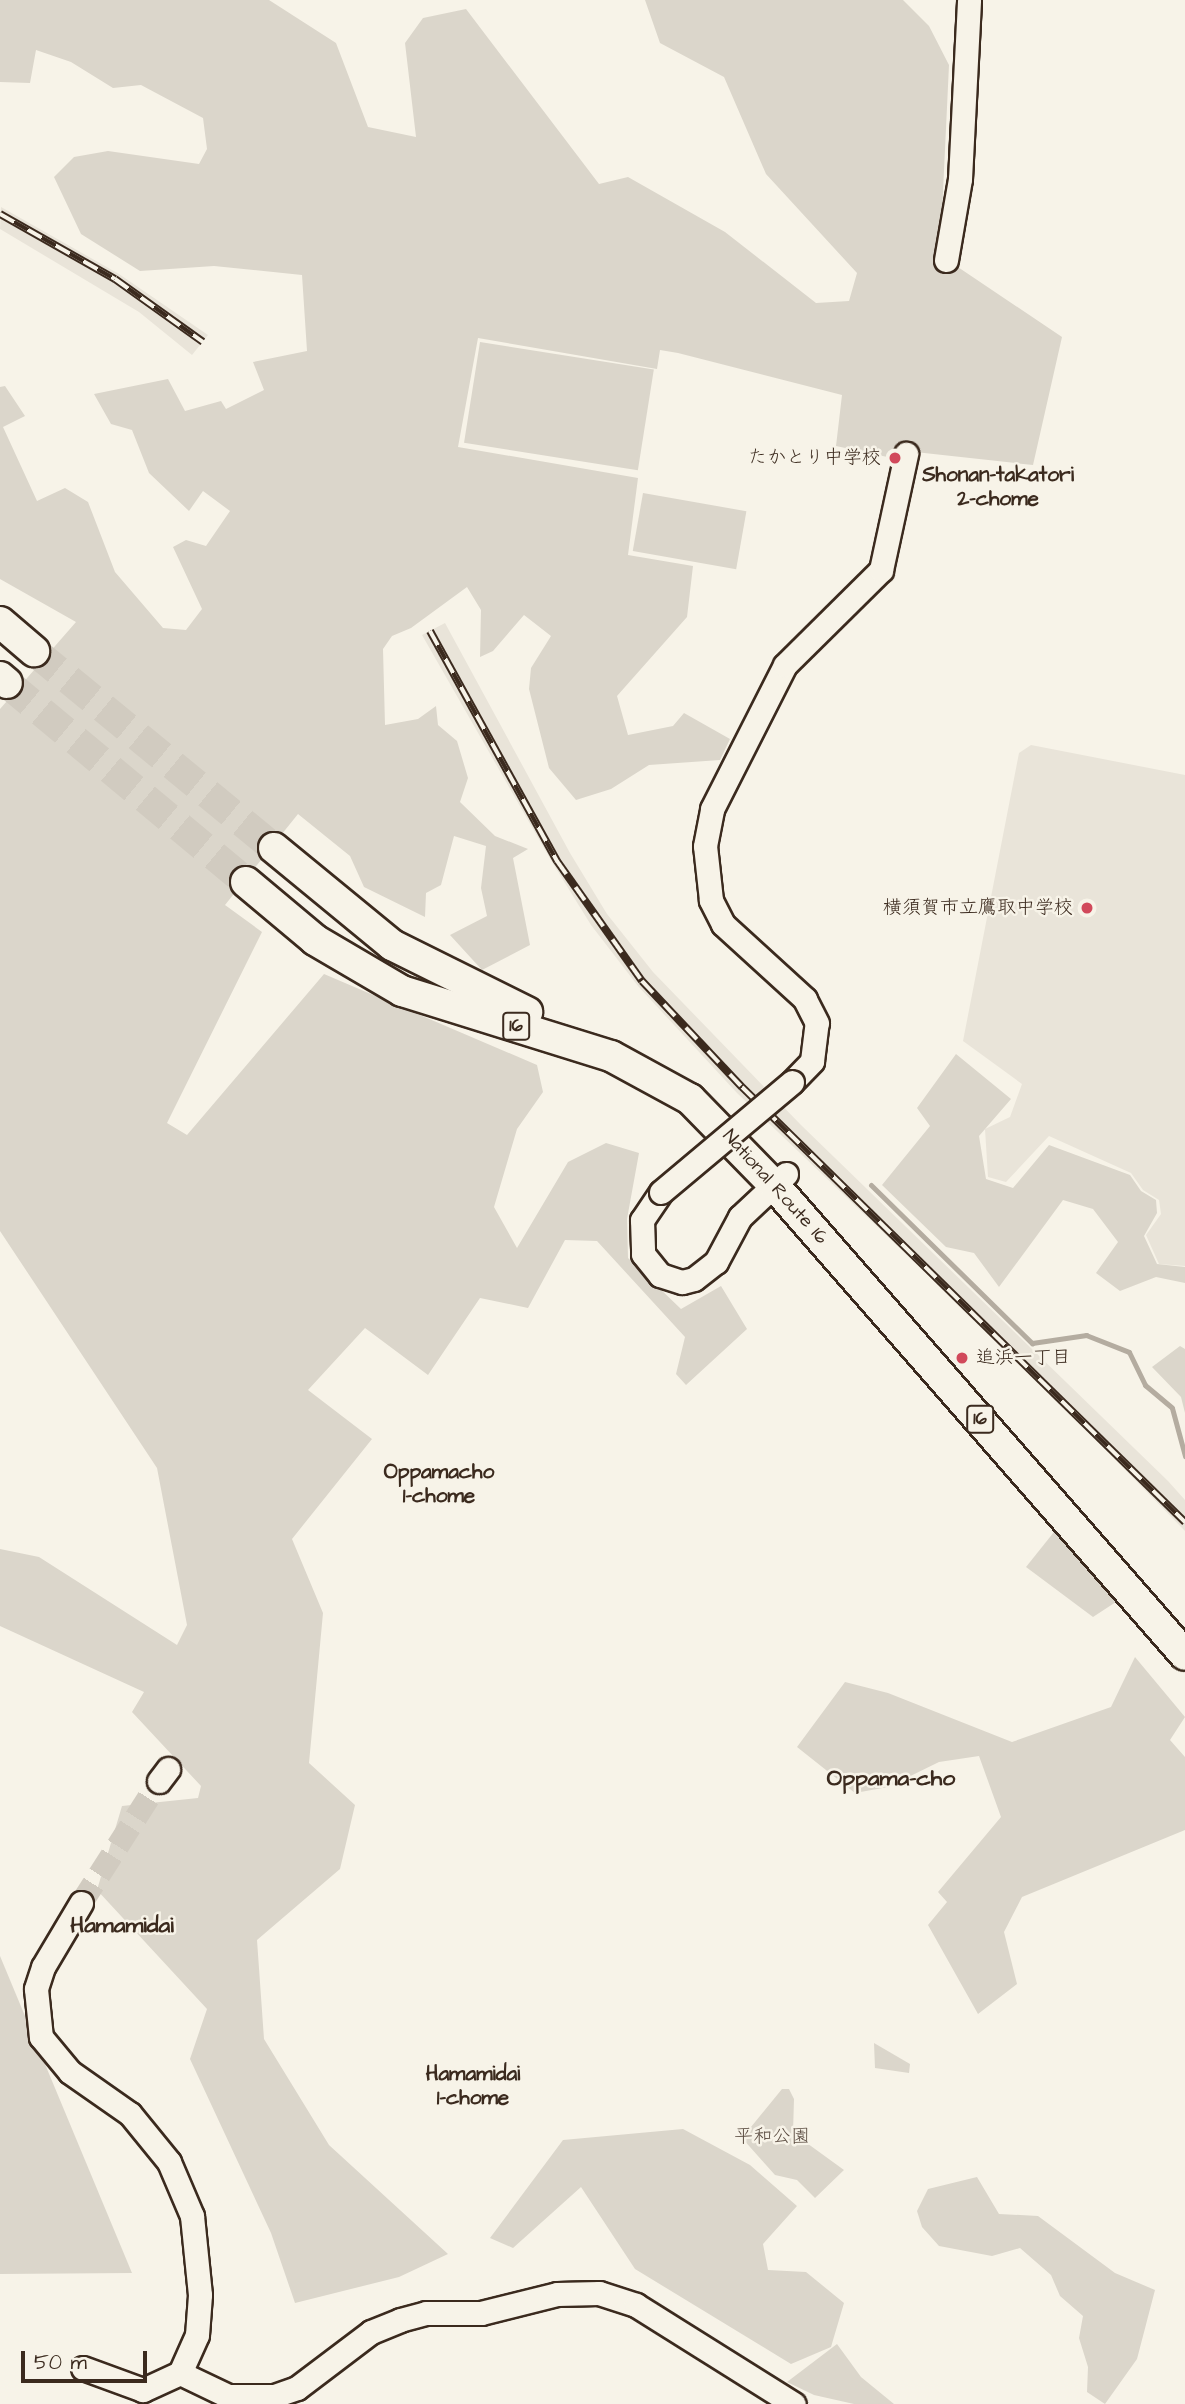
<!DOCTYPE html>
<meta charset="utf-8">
<style>
body{margin:0}
#map{position:relative;width:1185px;height:2404px;overflow:hidden;background:#f7f3e8;font-family:"Architects Daughter","Klee One",sans-serif}
div>[style]{position:absolute}
.built>*{inset:0;background:#e9e4d9}
.green>*{inset:0;background:#dbd6cb;transform-origin:0 0}
.stream>*{height:5px;margin:-2.5px;padding:0 2.5px;transform-origin:2.5px;border-radius:2.5px;background:#b4aca0}
.tertiary-tunnel>*{height:23px;margin-top:-11.5px;transform-origin:0;background:repeating-linear-gradient(90deg,#d1cbc0 0 23px,transparent 0 34px)}
.trunk-tunnel>*{height:30px;margin-top:-15px;transform-origin:0;background:repeating-linear-gradient(90deg,#d1cbc0 0 30px,transparent 0 45px)}
.roads{filter:drop-shadow(2px 0 #3b2a1e) drop-shadow(-2px 0 #3b2a1e) drop-shadow(0 2px #3b2a1e) drop-shadow(0 -2px #3b2a1e)}
.tertiary>*{height:23px;margin:-11.5px;padding:0 11.5px;transform-origin:11.5px;border-radius:11.5px;background:#f7f3e8}
.trunk>*{height:30px;margin:-15px;padding:0 15px;transform-origin:15px;border-radius:15px;background:#f7f3e8}
.rail>*{height:8px;margin-top:-4px;transform-origin:0;background:repeating-linear-gradient(90deg,#f7f3e8 0 16px,#3b2a1e 0 32px);box-sizing:border-box;border-block:2px solid #3b2a1e}
.bridges{filter:drop-shadow(2px 0 #3b2a1e) drop-shadow(-2px 0 #3b2a1e) drop-shadow(0 2px #3b2a1e) drop-shadow(0 -2px #3b2a1e)}
.tertiary-bridge>*{height:23px;margin:-11.5px;padding:0 11.5px;transform-origin:11.5px;border-radius:11.5px;background:#f7f3e8}
.dots>*{width:19px;height:19px;translate:-50% -50%;box-sizing:border-box;border:4px solid #f7f3e8;border-radius:50%}
span{translate:-50% -50%;white-space:nowrap;text-align:center;line-height:1.15;-webkit-text-stroke:5px #f7f3e8;paint-order:stroke}
.shield-label span{padding:2px 5px;background:#f7f3e8;border:2px solid;border-radius:5px;-webkit-text-stroke-width:0}
.shield-label{font-size:18px;color:#3b2a1e;font-weight:700}
.poi-label{font-size:19px;color:#3b2a1e}
.right{translate:-100% -50%;text-align:right}
.left{translate:0 -50%;text-align:left}
.street-label{font-size:19px;color:#3b2a1e}
.park-label{font-size:19px;color:#5b4c41}
.neighbourhood-label{font-size:21px;color:#3b2a1e;font-weight:700}
.quarter-label{font-size:23px;color:#3b2a1e;font-weight:700}
.scale{position:absolute;left:21px;top:2351px;width:126px;height:32px;box-sizing:border-box;border:4px solid #3b2a1e;border-top:0;padding-left:9px;font-size:21px;line-height:24px;white-space:nowrap;color:#3b2a1e;-webkit-text-stroke:5px #f7f3e8;paint-order:stroke}
</style>
<div id="map">
<div class="built">
<div style="clip-path:polygon(1px 207px,119px 274px,208px 335px,192px 355px,139px 312px,0 229px)"></div>
<div style="clip-path:polygon(445px 623px,570px 853px,607px 914px,653px 972px,801px 1125px,1168px 1481px,1185px 1500px,1185px 1531px,1034px 1376px,737px 1093px,638px 986px,591px 925px,552px 862px,422px 635px)"></div>
<div style="clip-path:polygon(1031px 745px,1185px 775px,1185px 1266px,1159px 1264px,1146px 1235px,1161px 1214px,1159px 1200px,1143px 1190px,1131px 1173px,1049px 1136px,1006px 1182px,988px 1177px,985px 1129px,1010px 1117px,1022px 1084px,963px 1041px,1019px 753px)"></div>
</div>
<div class="green">
<div style="clip-path:polygon(0 0,269px 0,336px 43px,368px 127px,416px 137px,405px 43px,423px 18px,466px 9px,599px 184px,628px 177px,725px 232px,816px 303px,849px 301px,857px 273px,766px 174px,724px 77px,660px 43px,645px 0,903px 0,929px 26px,949px 65px,940px 255px,1062px 337px,1033px 465px,906px 451px,892px 458px,836px 446px,842px 395px,678px 353px,660px 350px,657px 369px,478px 338px,458px 447px,638px 478px,628px 555px,693px 566px,687px 617px,617px 696px,628px 735px,673px 726px,684px 713px,730px 739px,720px 760px,649px 765px,611px 789px,576px 800px,549px 768px,529px 689px,531px 668px,551px 636px,524px 615px,493px 651px,480px 657px,481px 610px,467px 587px,411px 628px,392px 636px,383px 649px,385px 725px,418px 719px,436px 706px,438px 725px,457px 741px,468px 778px,460px 802px,495px 836px,528px 849px,513px 858px,530px 945px,482px 970px,450px 935px,487px 916px,481px 888px,486px 846px,454px 836px,441px 885px,426px 893px,425px 917px,364px 887px,350px 856px,298px 814px,225px 905px,262px 932px,167px 1123px,187px 1135px,324px 974px,537px 1065px,543px 1092px,517px 1129px,494px 1207px,517px 1248px,568px 1162px,606px 1143px,639px 1153px,627px 1219px,628px 1258px,681px 1309px,721px 1286px,747px 1329px,686px 1385px,676px 1374px,685px 1337px,597px 1241px,565px 1240px,528px 1308px,480px 1298px,428px 1375px,365px 1328px,308px 1390px,372px 1439px,292px 1539px,323px 1613px,309px 1763px,355px 1805px,340px 1869px,257px 1940px,264px 2039px,329px 2145px,448px 2254px,399px 2277px,295px 2303px,271px 2233px,190px 2059px,207px 2009px,97px 1890px,122px 1806px,198px 1798px,201px 1786px,132px 1712px,144px 1692px,0 1626px,0 1549px,39px 1557px,177px 1645px,187px 1625px,157px 1468px,0 1231px,0 709px,76px 622px,0 579px,0 387px,5px 386px,25px 416px,3px 427px,37px 501px,65px 488px,88px 502px,115px 572px,163px 628px,186px 630px,202px 609px,173px 547px,186px 540px,206px 546px,230px 511px,203px 491px,189px 511px,149px 473px,132px 430px,111px 424px,94px 394px,168px 379px,185px 411px,221px 401px,226px 409px,264px 390px,253px 362px,307px 351px,302px 275px,214px 266px,140px 271px,81px 234px,54px 177px,74px 157px,108px 151px,199px 164px,207px 149px,203px 118px,141px 85px,113px 88px,71px 62px,36px 50px,30px 83px,0 82px)"></div>
<div style="left:480px;top:342px;width:176px;height:102px;rotate:9deg"></div>
<div style="left:643px;top:493px;width:105px;height:59px;rotate:10deg"></div>
<div style="clip-path:polygon(956px 1054px,1011px 1099px,979px 1136px,986px 1179px,1013px 1188px,1049px 1145px,1130px 1175px,1141px 1191px,1156px 1200px,1157px 1213px,1144px 1236px,1157px 1264px,1185px 1267px,1185px 1283px,1156px 1277px,1120px 1291px,1096px 1273px,1118px 1242px,1093px 1209px,1063px 1200px,999px 1287px,974px 1253px,946px 1247px,882px 1185px,930px 1126px,917px 1108px)"></div>
<div style="clip-path:polygon(1180px 1346px,1185px 1349px,1185px 1413px,1181px 1397px,1152px 1367px)"></div>
<div style="clip-path:polygon(1058px 1527px,1119px 1600px,1093px 1617px,1026px 1567px)"></div>
<div style="clip-path:polygon(1135px 1657px,1185px 1717px,1170px 1740px,1185px 1757px,1185px 1830px,1022px 1897px,1004px 1932px,1017px 1984px,978px 2014px,928px 1925px,947px 1902px,938px 1892px,1001px 1817px,979px 1756px,939px 1762px,888px 1787px,855px 1793px,797px 1747px,845px 1682px,888px 1693px,1012px 1742px,1111px 1707px)"></div>
<div style="clip-path:polygon(0 1956px,132px 2273px,0 2274px)"></div>
<div style="clip-path:polygon(874px 2043px,910px 2064px,909px 2073px,875px 2068px)"></div>
<div style="clip-path:polygon(782px 2089px,789px 2089px,794px 2099px,793px 2133px,844px 2170px,815px 2198px,797px 2180px,775px 2175px,742px 2138px)"></div>
<div style="clip-path:polygon(683px 2129px,750px 2165px,797px 2206px,763px 2244px,768px 2270px,806px 2272px,844px 2303px,831px 2347px,791px 2364px,635px 2269px,581px 2187px,513px 2248px,490px 2238px,563px 2140px)"></div>
<div style="clip-path:polygon(977px 2177px,999px 2214px,1038px 2216px,1115px 2273px,1155px 2290px,1137px 2359px,1105px 2404px,1087px 2392px,1088px 2367px,1079px 2338px,1083px 2316px,1060px 2296px,1051px 2275px,1020px 2248px,992px 2256px,939px 2246px,922px 2227px,917px 2211px,928px 2189px)"></div>
<div style="clip-path:polygon(837px 2344px,861px 2377px,894px 2404px,854px 2404px,814px 2395px,787px 2382px)"></div>
</div>
<div class="stream">
<div style="left:871px;top:1185px;width:226px;rotate:44.5deg"></div>
<div style="left:1032px;top:1343px;width:55px;rotate:-8.4deg"></div>
<div style="left:1086px;top:1335px;width:46px;rotate:21.6deg"></div>
<div style="left:1129px;top:1352px;width:37px;rotate:64deg"></div>
<div style="left:1145px;top:1385px;width:35px;rotate:40deg"></div>
<div style="left:1172px;top:1408px;width:50px;rotate:74.8deg"></div>
</div>
<div class="tertiary-tunnel">
<div style="left:81px;top:1903px;width:145px;rotate:-57.4deg"></div>
</div>
<div class="trunk-tunnel">
<div style="left:34px;top:651px;width:310px;rotate:39.4deg"></div>
<div style="left:7px;top:683px;width:311px;rotate:39.8deg"></div>
</div>
<div class="roads">
<div class="tertiary">
<div style="left:946px;top:260px;width:82px;rotate:-80.2deg"></div>
<div style="left:960px;top:179px;width:179px;rotate:-87.1deg"></div>
<div style="left:792px;top:1082px;width:29px;rotate:-46deg"></div>
<div style="left:812px;top:1061px;width:38px;rotate:-83deg"></div>
<div style="left:817px;top:1023px;width:27px;rotate:-117deg"></div>
<div style="left:805px;top:999px;width:111px;rotate:-137.6deg"></div>
<div style="left:723px;top:924px;width:27px;rotate:-117deg"></div>
<div style="left:711px;top:900px;width:54px;rotate:-96.3deg"></div>
<div style="left:705px;top:846px;width:38px;rotate:-79deg"></div>
<div style="left:712px;top:809px;width:161px;rotate:-63.1deg"></div>
<div style="left:785px;top:665px;width:135px;rotate:-44.7deg"></div>
<div style="left:881px;top:570px;width:119px;rotate:-77.8deg"></div>
<div style="left:661px;top:1192px;width:34px;rotate:124deg"></div>
<div style="left:642px;top:1220px;width:34px;rotate:88deg"></div>
<div style="left:643px;top:1254px;width:27px;rotate:51deg"></div>
<div style="left:660px;top:1275px;width:23px;rotate:18deg"></div>
<div style="left:682px;top:1282px;width:12px;rotate:-14deg"></div>
<div style="left:694px;top:1279px;width:28px;rotate:-38deg"></div>
<div style="left:716px;top:1262px;width:51px;rotate:-61.9deg"></div>
<div style="left:740px;top:1217px;width:63px;rotate:-43.1deg"></div>
<div style="left:159px;top:1781px;width:15px;rotate:-53deg"></div>
<div style="left:81px;top:1903px;width:74px;rotate:120.7deg"></div>
<div style="left:43px;top:1967px;width:23px;rotate:108deg"></div>
<div style="left:36px;top:1989px;width:48px;rotate:84.1deg"></div>
<div style="left:41px;top:2037px;width:45px;rotate:50.4deg"></div>
<div style="left:70px;top:2072px;width:73px;rotate:35deg"></div>
<div style="left:130px;top:2114px;width:62px;rotate:50.9deg"></div>
<div style="left:169px;top:2162px;width:59px;rotate:66.9deg"></div>
<div style="left:192px;top:2216px;width:79px;rotate:84.2deg"></div>
<div style="left:200px;top:2295px;width:40px;rotate:94.3deg"></div>
<div style="left:197px;top:2335px;width:42px;rotate:114.1deg"></div>
<div style="left:180px;top:2373px;width:41px;rotate:155.3deg"></div>
<div style="left:143px;top:2390px;width:64px;rotate:-159.9deg"></div>
<div style="left:180px;top:2373px;width:53px;rotate:25.6deg"></div>
<div style="left:228px;top:2396px;width:46px"></div>
<div style="left:274px;top:2396px;width:24px;rotate:-19deg"></div>
<div style="left:297px;top:2388px;width:93px;rotate:-37.1deg"></div>
<div style="left:371px;top:2332px;width:31px;rotate:-22deg"></div>
<div style="left:400px;top:2320px;width:27px;rotate:-15deg"></div>
<div style="left:426px;top:2313px;width:55px"></div>
<div style="left:481px;top:2313px;width:78px;rotate:-14deg"></div>
<div style="left:557px;top:2294px;width:42px;rotate:-1.4deg"></div>
<div style="left:599px;top:2293px;width:39px;rotate:18deg"></div>
<div style="left:636px;top:2305px;width:186px;rotate:32.1deg"></div>
</div>
<div class="trunk">
<div style="left:0;top:622px;width:45px;rotate:40.5deg"></div>
<div style="left:0;top:677px;width:9px;rotate:41deg"></div>
<div style="left:274px;top:848px;width:153px;rotate:39.4deg"></div>
<div style="left:392px;top:945px;width:151px;rotate:26.4deg"></div>
<div style="left:246px;top:882px;width:90px;rotate:40deg"></div>
<div style="left:315px;top:940px;width:101px;rotate:30.4deg"></div>
<div style="left:402px;top:991px;width:219px;rotate:17.3deg"></div>
<div style="left:611px;top:1056px;width:90px;rotate:28.6deg"></div>
<div style="left:690px;top:1099px;width:120px;rotate:45.7deg"></div>
<div style="left:774px;top:1185px;width:624px;rotate:48.83deg"></div>
</div>
</div>
<div class="rail">
<div style="left:0;top:214px;width:132px;rotate:29.5deg"></div>
<div style="left:115px;top:279px;width:108px;rotate:35.6deg"></div>
<div style="left:430px;top:631px;width:263px;rotate:61.1deg"></div>
<div style="left:557px;top:861px;width:147px;rotate:54.7deg"></div>
<div style="left:642px;top:981px;width:146px;rotate:46.7deg"></div>
<div style="left:742px;top:1087px;width:621px;rotate:44.48deg"></div>
</div>
<div class="bridges">
<div class="tertiary-bridge">
<div style="left:661px;top:1192px;width:171px;rotate:-40deg"></div>
</div>
</div>
<div class="dots">
<div style="left:895px;top:458px;background:#d1495b"></div>
<div style="left:1087px;top:908px;background:#d1495b"></div>
<div style="left:962px;top:1358px;background:#d1495b"></div>
</div>
<div class="shield-label">
<span style="left:516px;top:1026px">16</span>
<span style="left:980px;top:1419px">16</span>
</div>
<div class="poi-label">
<span class="right" style="left:881px;top:458px">たかとり中学校</span>
<span class="right" style="left:1073px;top:908px">横須賀市立鷹取中学校</span>
<span class="left" style="left:976px;top:1358px">追浜一丁目</span>
</div>
<div class="street-label">
<span style="left:775px;top:1187px;rotate:48deg">National Route 16</span>
</div>
<div class="park-label">
<span style="left:772px;top:2137px">平和公園</span>
</div>
<div class="neighbourhood-label">
<span style="left:998px;top:487px">Shonan-takatori<br>2-chome</span>
<span style="left:439px;top:1484px">Oppamacho<br>1-chome</span>
<span style="left:473px;top:2086px">Hamamidai<br>1-chome</span>
</div>
<div class="quarter-label">
<span style="left:891px;top:1778px">Oppama-cho</span>
<span style="left:122px;top:1925px">Hamamidai</span>
</div>
<div class="scale">50 m</div>
</div>
